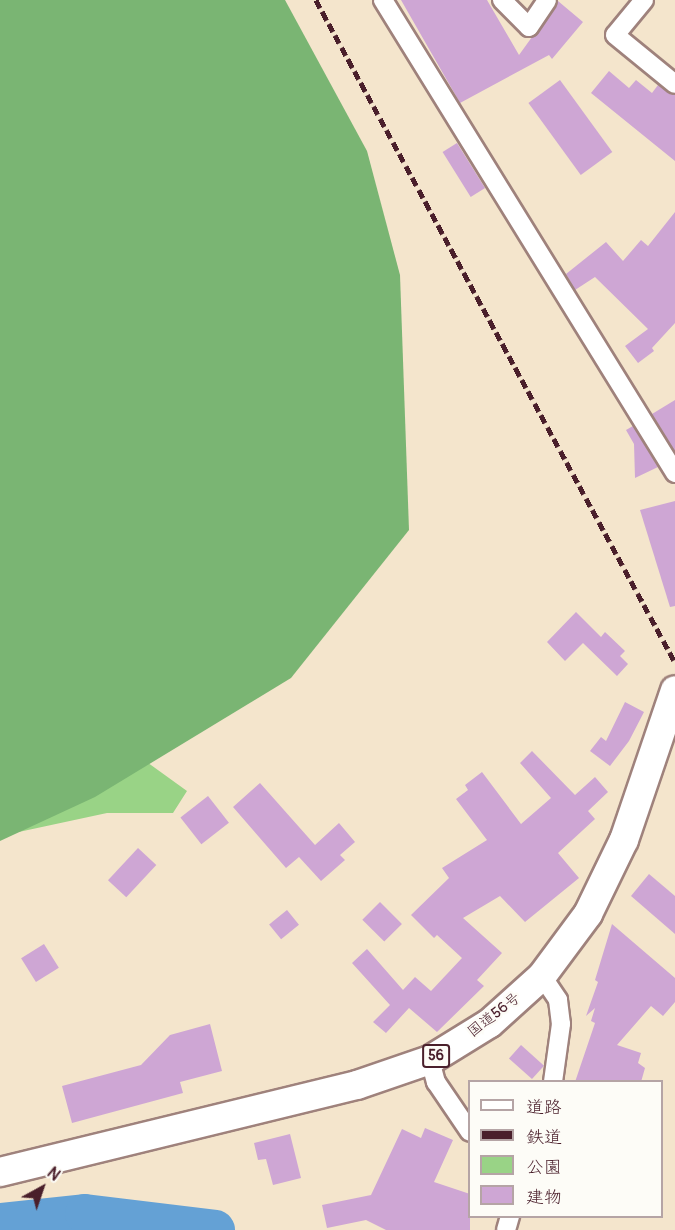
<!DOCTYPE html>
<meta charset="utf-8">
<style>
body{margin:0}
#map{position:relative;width:675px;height:1230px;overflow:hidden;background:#f4e5cc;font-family:Pangolin,"Klee One",sans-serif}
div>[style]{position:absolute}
.green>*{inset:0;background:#99d386}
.forest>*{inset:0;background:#7ab573}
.river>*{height:40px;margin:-20px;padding:0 20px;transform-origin:20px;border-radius:20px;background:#64a1d5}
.building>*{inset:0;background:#cea6d4;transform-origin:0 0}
.roads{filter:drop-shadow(2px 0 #9f827c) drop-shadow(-2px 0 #9f827c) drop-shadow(0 2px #9f827c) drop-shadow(0 -2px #9f827c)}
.minor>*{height:18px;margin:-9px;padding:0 9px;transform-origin:9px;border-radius:9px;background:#fff}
.trunk>*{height:28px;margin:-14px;padding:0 14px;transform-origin:14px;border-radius:14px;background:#fff}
.rail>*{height:4.5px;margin-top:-2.25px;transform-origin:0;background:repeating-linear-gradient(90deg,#4a1f2b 0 9px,transparent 0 13.5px)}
span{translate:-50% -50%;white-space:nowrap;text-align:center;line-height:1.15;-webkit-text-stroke:5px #fdfcf7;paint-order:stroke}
.shield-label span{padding:2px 4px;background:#fdfcf7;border:2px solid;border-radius:4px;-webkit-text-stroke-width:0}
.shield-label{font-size:14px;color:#4a1f2b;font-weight:700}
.street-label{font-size:15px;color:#4a1f2b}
.legend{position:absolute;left:468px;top:1080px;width:195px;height:138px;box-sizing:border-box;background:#fdfcf7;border:2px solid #b5a4a5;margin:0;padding:8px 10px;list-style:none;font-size:18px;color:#4a1f2b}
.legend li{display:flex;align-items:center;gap:12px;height:30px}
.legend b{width:30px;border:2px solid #b5a4a5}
.north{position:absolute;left:12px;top:1158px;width:60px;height:60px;-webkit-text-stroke:4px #fdfcf7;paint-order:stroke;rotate:40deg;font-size:16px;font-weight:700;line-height:24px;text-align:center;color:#4a1f2b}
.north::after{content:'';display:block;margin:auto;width:21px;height:27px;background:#4a1f2b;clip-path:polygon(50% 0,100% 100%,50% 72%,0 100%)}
</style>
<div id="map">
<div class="green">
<div style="clip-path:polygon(0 708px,108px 734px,187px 791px,173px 813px,107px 813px,0 836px)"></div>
</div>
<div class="forest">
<div style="clip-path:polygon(0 0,285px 0,367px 151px,400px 275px,409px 530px,291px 678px,95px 797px,0 841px)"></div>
</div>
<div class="river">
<div style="left:0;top:1223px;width:85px;rotate:-6deg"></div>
<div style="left:85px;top:1214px;width:131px;rotate:7deg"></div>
</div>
<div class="building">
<div style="clip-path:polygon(401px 0,487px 0,519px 55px,558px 1px,583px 22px,552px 59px,549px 55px,460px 103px)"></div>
<div style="clip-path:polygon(609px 71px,629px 88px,636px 80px,652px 93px,658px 85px,675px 95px,675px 161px,591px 93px)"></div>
<div style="left:560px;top:80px;width:89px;height:39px;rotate:54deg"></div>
<div style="left:457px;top:143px;width:53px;height:17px;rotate:58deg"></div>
<div style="clip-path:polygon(675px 212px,675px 323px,652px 348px,654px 351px,638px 363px,625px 346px,648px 329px,595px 277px,575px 290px,566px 274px,606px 242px,623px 261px,641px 240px,648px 246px)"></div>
<div style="clip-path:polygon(675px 400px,675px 452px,652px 414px)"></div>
<div style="clip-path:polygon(633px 426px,658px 467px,635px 478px,634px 444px,626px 430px)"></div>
<div style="clip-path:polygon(675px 501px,675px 606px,670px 607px,640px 510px)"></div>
<div style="clip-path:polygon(576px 612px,601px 637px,605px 632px,625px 651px,620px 656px,628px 664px,617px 676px,583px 643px,565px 661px,547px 642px)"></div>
<div style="clip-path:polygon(625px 702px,644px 712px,629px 741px,610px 766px,590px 751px,601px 737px,606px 741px)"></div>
<div style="clip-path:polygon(532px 751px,575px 795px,595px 777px,608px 792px,588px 811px,595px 819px,558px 853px,579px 878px,525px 922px,500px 896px,463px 918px,502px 953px,477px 980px,484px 986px,437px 1032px,409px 1008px,386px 1033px,373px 1022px,390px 1005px,352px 963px,367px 949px,403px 990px,415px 977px,431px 991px,462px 958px,437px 935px,434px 938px,411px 915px,449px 878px,442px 868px,487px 840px,456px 799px,468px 790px,465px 785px,482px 772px,521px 824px,551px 798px,520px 763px)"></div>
<div style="clip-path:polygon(260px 783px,315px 845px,339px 823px,355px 842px,340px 855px,345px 860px,321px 881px,299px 857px,286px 868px,233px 807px)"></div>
<div style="left:208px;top:796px;width:34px;height:35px;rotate:52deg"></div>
<div style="left:138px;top:848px;width:25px;height:44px;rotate:43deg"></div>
<div style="clip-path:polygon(649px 874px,675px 896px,675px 934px,631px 896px)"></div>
<div style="left:380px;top:902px;width:31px;height:25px;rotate:45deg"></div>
<div style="left:287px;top:910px;width:19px;height:23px;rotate:51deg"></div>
<div style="clip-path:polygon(612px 924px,675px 978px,675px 1002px,663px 1016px,651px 1006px,617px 1045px,641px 1053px,638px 1063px,645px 1068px,641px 1082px,575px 1082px,595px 1023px,591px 1021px,595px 1008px,586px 1016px,598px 982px,595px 980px)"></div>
<div style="left:44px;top:944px;width:28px;height:27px;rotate:58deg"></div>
<div style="clip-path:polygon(210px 1024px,222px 1071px,180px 1082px,183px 1093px,72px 1123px,62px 1086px,141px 1065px,170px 1035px)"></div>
<div style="left:521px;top:1045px;width:31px;height:18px;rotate:42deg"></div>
<div style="clip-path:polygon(425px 1128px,453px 1140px,434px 1182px,470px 1194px,470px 1230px,386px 1230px,366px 1220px,327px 1228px,322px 1205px,371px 1195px,402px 1129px,421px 1138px)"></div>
<div style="clip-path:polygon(290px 1134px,301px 1178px,273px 1185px,266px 1159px,258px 1160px,254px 1143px)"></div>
</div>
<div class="roads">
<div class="minor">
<div style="left:383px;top:0;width:556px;rotate:58.31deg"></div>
<div style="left:502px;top:0;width:38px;rotate:45deg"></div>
<div style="left:529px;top:27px;width:32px;rotate:-56deg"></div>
<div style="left:644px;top:0;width:45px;rotate:129.6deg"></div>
<div style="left:615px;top:35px;width:77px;rotate:39.2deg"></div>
<div style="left:542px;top:976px;width:29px;rotate:56deg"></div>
<div style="left:558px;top:1000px;width:24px;rotate:83deg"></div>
<div style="left:561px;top:1024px;width:59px;rotate:97.9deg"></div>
<div style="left:430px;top:1060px;width:23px;rotate:75deg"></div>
<div style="left:436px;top:1082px;width:60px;rotate:55.8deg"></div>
<div style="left:506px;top:1230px;width:15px;rotate:-74deg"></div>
</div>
<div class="trunk">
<div style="left:0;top:1172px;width:367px;rotate:-13.7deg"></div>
<div style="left:357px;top:1085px;width:77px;rotate:-18.9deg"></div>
<div style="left:430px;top:1060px;width:70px;rotate:-31.7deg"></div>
<div style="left:490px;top:1023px;width:70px;rotate:-42.1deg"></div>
<div style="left:542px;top:976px;width:77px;rotate:-53.4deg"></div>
<div style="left:588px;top:914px;width:82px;rotate:-64.1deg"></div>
<div style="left:624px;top:840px;width:158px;rotate:-71.2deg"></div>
</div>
</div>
<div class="rail">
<div style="left:316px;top:0;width:753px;rotate:61.53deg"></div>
</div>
<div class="shield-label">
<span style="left:436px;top:1056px">56</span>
</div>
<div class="street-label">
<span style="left:494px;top:1015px;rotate:-38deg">国道56号</span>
</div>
<ul class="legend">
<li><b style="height:8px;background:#fff"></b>道路</li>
<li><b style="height:8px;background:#4a1f2b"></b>鉄道</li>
<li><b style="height:16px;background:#99d386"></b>公園</li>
<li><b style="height:16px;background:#cea6d4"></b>建物</li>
</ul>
<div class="north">N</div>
</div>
